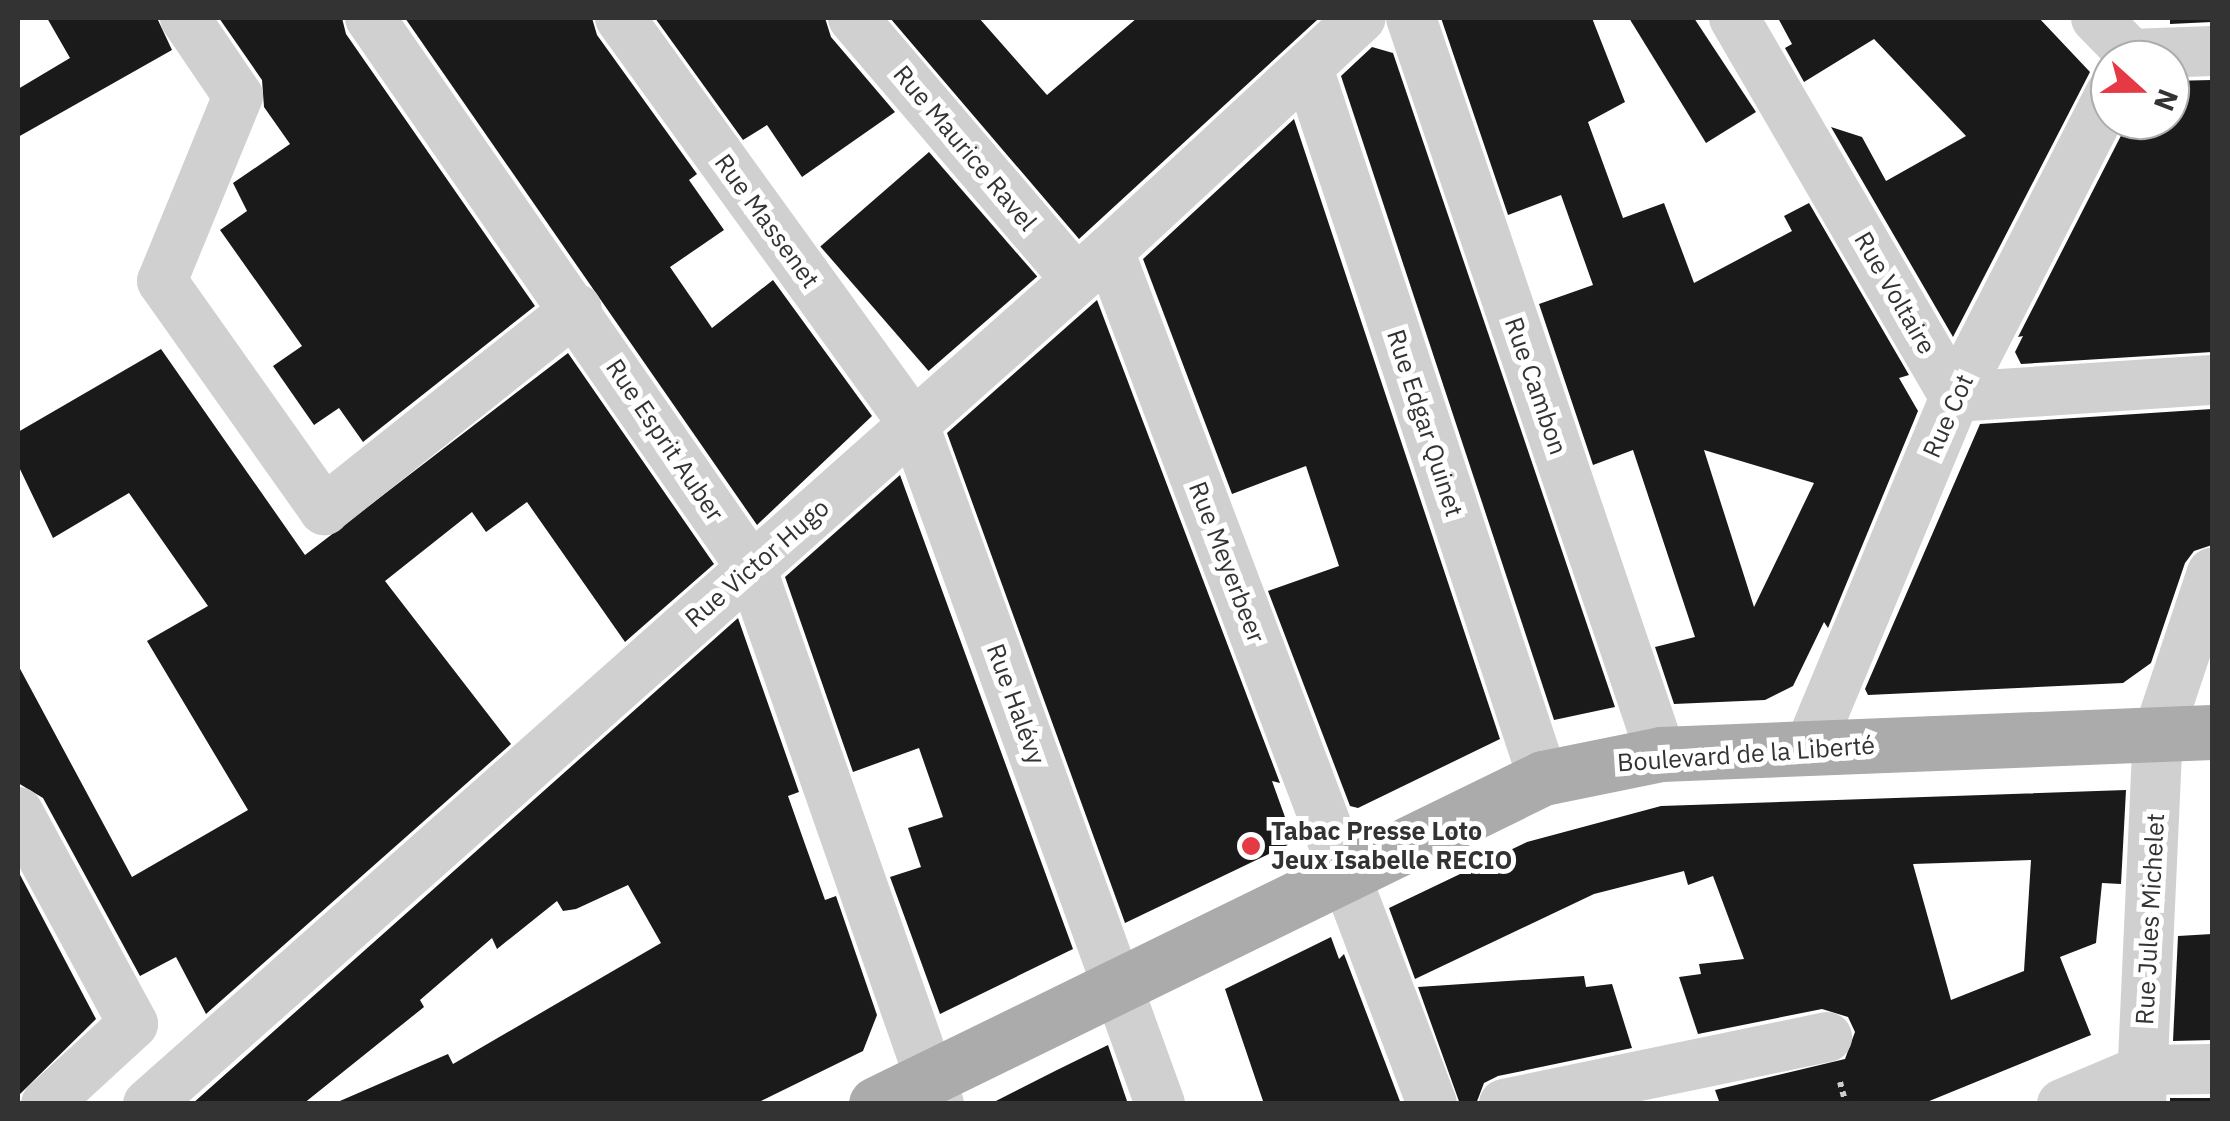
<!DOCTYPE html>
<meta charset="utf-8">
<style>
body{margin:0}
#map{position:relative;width:2230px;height:1121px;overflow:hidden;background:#fff;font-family:"IBM Plex Sans",sans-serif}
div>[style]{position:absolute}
.building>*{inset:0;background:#1a1a1a;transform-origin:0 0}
.path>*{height:6px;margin-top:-3px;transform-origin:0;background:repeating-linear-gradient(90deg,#cdcdcd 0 5px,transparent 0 10px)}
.minor>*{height:50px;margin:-25px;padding:0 25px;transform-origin:25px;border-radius:25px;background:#d0d0d0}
.major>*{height:55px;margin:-27.5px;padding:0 27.5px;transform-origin:27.5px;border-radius:27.5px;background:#ababab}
.dots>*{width:28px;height:28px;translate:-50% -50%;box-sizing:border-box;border:5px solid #fff;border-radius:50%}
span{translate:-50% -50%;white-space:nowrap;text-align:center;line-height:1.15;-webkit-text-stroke:10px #fff;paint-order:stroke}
.street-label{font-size:25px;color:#333}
.poi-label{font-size:25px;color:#333;font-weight:700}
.left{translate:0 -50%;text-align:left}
.frame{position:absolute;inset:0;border:20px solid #333;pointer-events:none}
.north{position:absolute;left:2090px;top:40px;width:100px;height:100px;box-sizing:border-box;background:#fff;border:2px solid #adadad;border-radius:50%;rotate:111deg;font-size:28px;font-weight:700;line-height:40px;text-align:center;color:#333}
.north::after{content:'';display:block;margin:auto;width:35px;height:45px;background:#e63946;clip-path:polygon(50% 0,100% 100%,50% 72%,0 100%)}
</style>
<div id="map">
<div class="building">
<div style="clip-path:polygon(47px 18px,157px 18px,172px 50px,18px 137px,18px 89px,70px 58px)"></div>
<div style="clip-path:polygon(219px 18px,342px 18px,346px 34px,535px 306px,363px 442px,339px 408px,314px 425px,273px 366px,302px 346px,220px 230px,247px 211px,233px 183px,290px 144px,264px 107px,262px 80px)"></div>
<div style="clip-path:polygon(405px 18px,592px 18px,597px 35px,697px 174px,689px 180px,724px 230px,670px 267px,712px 328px,773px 280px,872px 416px,757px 525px)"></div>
<div style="clip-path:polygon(655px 18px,825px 18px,831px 37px,895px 112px,802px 177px,767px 125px,743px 140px)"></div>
<div style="clip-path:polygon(890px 18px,979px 18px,1047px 95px,1137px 18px,1317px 20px,1079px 239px)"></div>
<div style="clip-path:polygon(evenodd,1441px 18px,1592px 18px,1625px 102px,1588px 122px,1623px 218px,1664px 203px,1694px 283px,1792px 231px,1784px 216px,1809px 203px,1909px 375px,1899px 378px,1918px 411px,1828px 628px,1824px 622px,1793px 686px,1765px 700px,1674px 704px,1655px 647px,1695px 637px,1633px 450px,1593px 465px,1539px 304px,1593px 285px,1561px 195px,1508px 215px,1441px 18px,1704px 450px,1814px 483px,1754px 607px,1704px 450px)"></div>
<div style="clip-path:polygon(1629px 18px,1694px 18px,1756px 112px,1706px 143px)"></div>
<div style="clip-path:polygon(1778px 18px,2039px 18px,2090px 72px,1953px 337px,1831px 127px,1862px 137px,1886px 181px,1966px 136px,1874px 39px,1804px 82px,1785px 48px,1792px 44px)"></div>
<div style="clip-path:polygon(2170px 18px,2212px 18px,2212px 22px,2170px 24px)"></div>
<div style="clip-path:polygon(1372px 47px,1393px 53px,1615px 707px,1554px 720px,1341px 76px)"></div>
<div style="clip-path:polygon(2212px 80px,2212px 352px,2021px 364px,2015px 352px,2023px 336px,2018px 337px,2129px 120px,2170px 120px,2170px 81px)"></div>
<div style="clip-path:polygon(1294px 119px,1500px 739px,1358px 808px,1350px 806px,1268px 591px,1339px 566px,1306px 466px,1232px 494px,1143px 259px)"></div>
<div style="left:929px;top:152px;width:165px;height:144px;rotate:49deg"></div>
<div style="clip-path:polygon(1097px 300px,1280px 783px,1272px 781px,1294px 842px,1125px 923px,947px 433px)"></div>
<div style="clip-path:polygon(161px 349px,305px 555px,568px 353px,714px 564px,625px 642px,527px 502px,486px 532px,472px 512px,385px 581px,511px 744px,206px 1014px,176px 957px,140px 976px,43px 798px,18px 783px,18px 665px,132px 877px,248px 810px,147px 641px,208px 606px,129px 493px,53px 538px,18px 465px,18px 432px)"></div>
<div style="clip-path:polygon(2212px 409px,2212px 545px,2194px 551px,2185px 563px,2151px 663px,2123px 683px,1868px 695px,1865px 689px,1980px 424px)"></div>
<div style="clip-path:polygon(900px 475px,1073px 949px,940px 1014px,890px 877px,921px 867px,908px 828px,943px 817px,919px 748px,853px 772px,785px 577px)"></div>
<div style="clip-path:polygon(738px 618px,799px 792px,788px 796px,806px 847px,825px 900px,836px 896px,877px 1015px,863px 1051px,755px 1104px,333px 1104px,448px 1054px,453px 1064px,661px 943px,628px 885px,576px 909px,563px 911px,557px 901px,497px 949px,492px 938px,420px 1000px,424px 1007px,303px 1104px,192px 1104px)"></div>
<div style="clip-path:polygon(evenodd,2126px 790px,2121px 884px,2102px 883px,2096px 943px,2060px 957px,2091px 1035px,1922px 1104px,1720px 1104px,1715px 1090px,1845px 1059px,1855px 1032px,1848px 1017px,1822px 1009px,1698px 1034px,1679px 977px,1701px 974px,1699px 964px,1744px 959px,1713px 876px,1688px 885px,1684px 871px,1594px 894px,1415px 979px,1389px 908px,1527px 842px,1661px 806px,2126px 790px,2031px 860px,2024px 971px,1951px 1000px,1913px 864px,2031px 860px)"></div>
<div style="clip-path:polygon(18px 871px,96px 1019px,18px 1096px)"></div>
<div style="clip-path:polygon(2212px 934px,2212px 1040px,2173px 1041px,2178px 936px)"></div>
<div style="clip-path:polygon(1331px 937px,1339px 959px,1344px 954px,1401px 1104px,1264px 1104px,1225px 989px)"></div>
<div style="clip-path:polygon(1584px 976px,1586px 987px,1612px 984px,1632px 1048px,1498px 1076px,1484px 1083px,1476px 1104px,1460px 1104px,1418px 987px)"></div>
<div style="clip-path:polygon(1108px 1045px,1128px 1104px,990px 1104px,1057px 1070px)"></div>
<div style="left:2170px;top:1098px;width:42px;height:6px"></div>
</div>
<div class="path">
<div style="left:1840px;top:1082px;width:23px;rotate:75deg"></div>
</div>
<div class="minor">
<div style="left:185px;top:18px;width:94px;rotate:55.8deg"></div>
<div style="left:238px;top:96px;width:200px;rotate:112.3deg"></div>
<div style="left:162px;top:281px;width:281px;rotate:54.7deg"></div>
<div style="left:324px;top:510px;width:323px;rotate:-38.5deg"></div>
<div style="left:370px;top:18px;width:668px;rotate:55.24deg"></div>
<div style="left:751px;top:567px;width:569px;rotate:70.71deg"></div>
<div style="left:620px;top:18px;width:502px;rotate:54.16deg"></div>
<div style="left:914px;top:425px;width:722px;rotate:70.08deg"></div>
<div style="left:853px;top:18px;width:343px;rotate:49.5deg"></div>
<div style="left:1411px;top:18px;width:777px;rotate:71.24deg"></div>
<div style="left:1734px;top:18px;width:439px;rotate:59.8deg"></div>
<div style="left:1955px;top:397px;width:258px;rotate:-3.8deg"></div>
<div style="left:2096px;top:18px;width:50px;rotate:45.8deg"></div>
<div style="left:2131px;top:54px;width:81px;rotate:-2.1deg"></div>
<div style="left:1308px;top:68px;width:748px;rotate:71.69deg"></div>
<div style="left:1109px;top:251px;width:912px;rotate:69.26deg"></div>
<div style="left:1809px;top:748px;width:380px;rotate:-67.4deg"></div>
<div style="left:1955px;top:397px;width:340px;rotate:-62.9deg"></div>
<div style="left:18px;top:812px;width:241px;rotate:61.5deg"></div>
<div style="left:133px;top:1024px;width:118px;rotate:137.4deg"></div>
<div style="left:148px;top:1104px;width:1285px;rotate:-41.59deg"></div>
<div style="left:1109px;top:251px;width:343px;rotate:-42.8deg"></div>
<div style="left:1504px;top:1104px;width:330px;rotate:-11.7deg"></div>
<div style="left:2062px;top:1104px;width:88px;rotate:-22.8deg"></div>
<div style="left:2143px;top:1070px;width:69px;rotate:-0.8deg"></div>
<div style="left:2141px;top:1104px;width:370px;rotate:-87.4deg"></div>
<div style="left:2158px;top:734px;width:170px;rotate:-71.5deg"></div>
</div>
<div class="major">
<div style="left:876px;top:1104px;width:742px;rotate:-26.05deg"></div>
<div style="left:1543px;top:778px;width:120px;rotate:-11.5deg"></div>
<div style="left:1661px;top:754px;width:551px;rotate:-2.29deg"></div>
</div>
<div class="dots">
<div style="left:1251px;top:846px;background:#e63946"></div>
</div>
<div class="street-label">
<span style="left:965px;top:148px;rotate:50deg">Rue Maurice Ravel</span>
<span style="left:767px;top:221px;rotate:54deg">Rue Massenet</span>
<span style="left:1895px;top:293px;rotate:60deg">Rue Voltaire</span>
<span style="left:1536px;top:386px;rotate:71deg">Rue Cambon</span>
<span style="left:1948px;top:416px;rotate:-66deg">Rue Cot</span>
<span style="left:1425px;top:423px;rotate:72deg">Rue Edgar Quinet</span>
<span style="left:665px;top:440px;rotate:56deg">Rue Esprit Auber</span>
<span style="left:1227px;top:562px;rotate:69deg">Rue Meyerbeer</span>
<span style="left:757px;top:563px;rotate:-41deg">Rue Victor Hugo</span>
<span style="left:1016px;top:704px;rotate:70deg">Rue Halévy</span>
<span style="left:1746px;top:754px;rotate:-4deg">Boulevard de la Liberté</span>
<span style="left:2150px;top:919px;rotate:-87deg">Rue Jules Michelet</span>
</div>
<div class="poi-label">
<span class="left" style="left:1271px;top:846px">Tabac Presse Loto<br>Jeux Isabelle RECIO</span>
</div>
<div class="frame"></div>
<div class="north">N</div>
</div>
